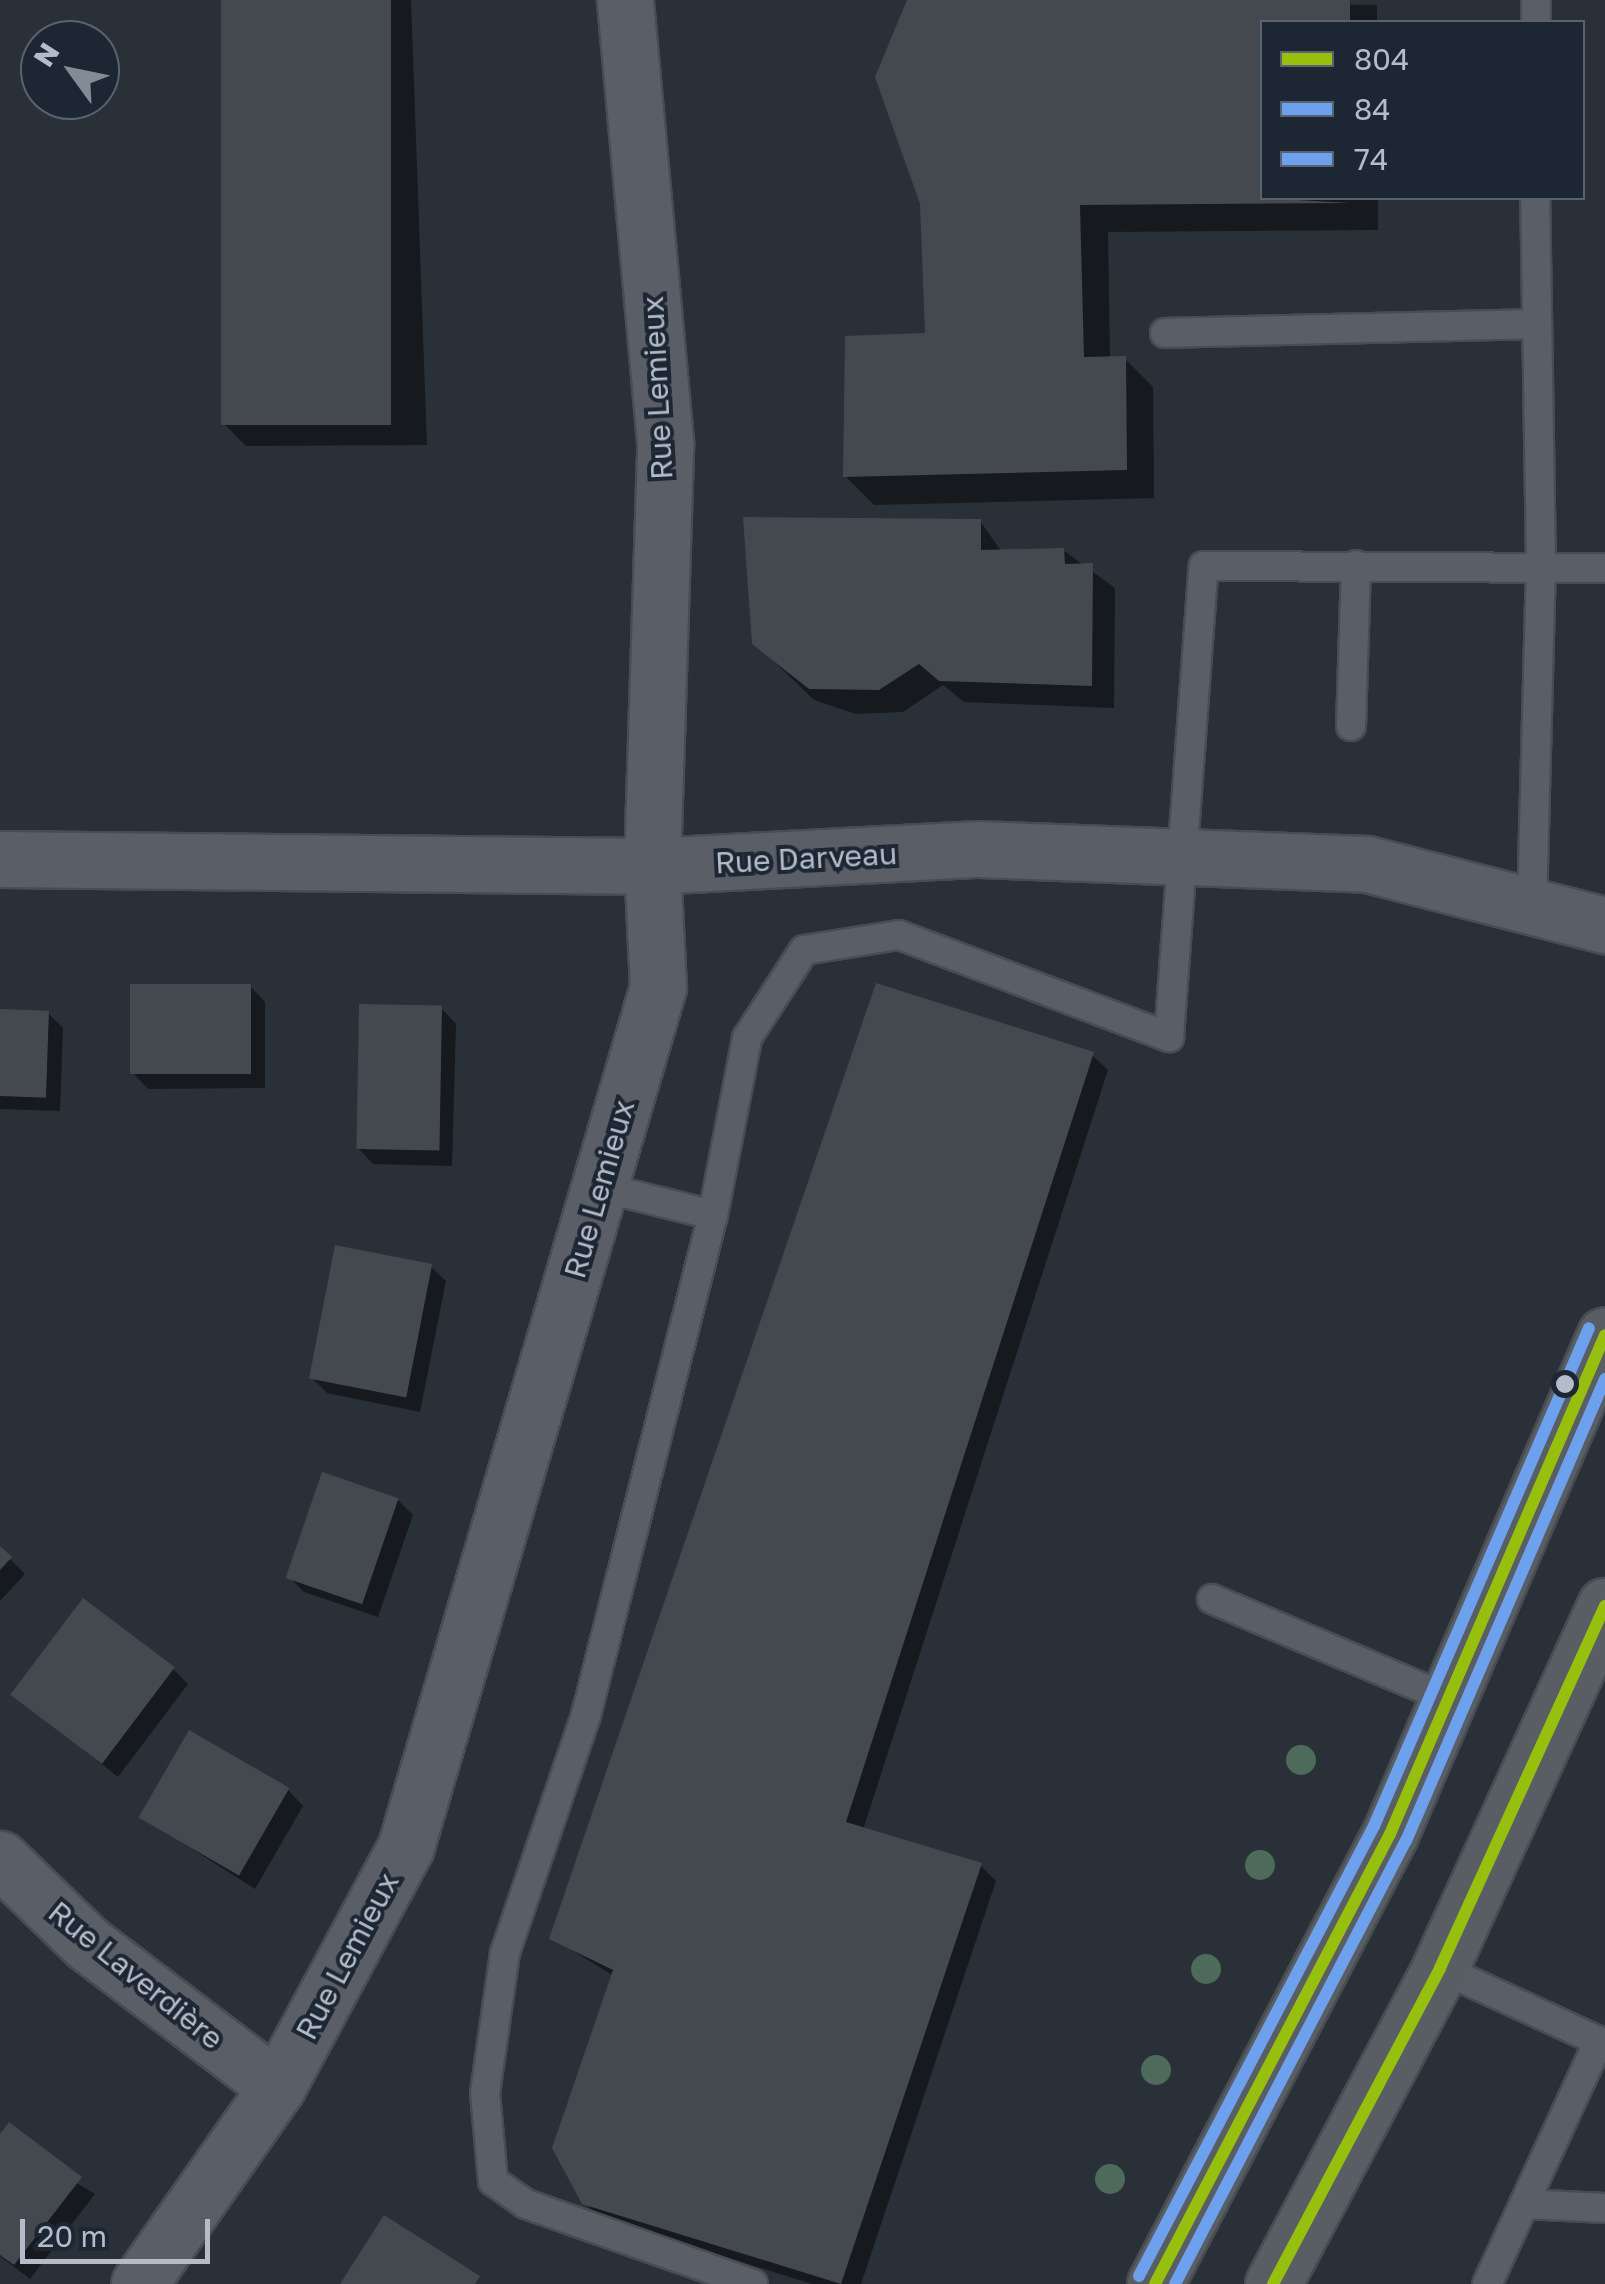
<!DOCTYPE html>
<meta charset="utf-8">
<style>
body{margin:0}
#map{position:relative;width:1605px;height:2284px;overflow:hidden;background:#2a3038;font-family:"Golos Text",sans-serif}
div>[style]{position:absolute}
.shadow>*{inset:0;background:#0007}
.building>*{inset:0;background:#444950;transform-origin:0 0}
.roads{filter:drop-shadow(2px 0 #484c53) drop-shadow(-2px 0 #484c53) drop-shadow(0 2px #484c53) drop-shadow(0 -2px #484c53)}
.lane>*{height:28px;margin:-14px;padding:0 14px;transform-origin:14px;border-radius:14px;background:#5a5e66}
.street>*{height:55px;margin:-27.5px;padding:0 27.5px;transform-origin:27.5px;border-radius:27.5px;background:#5a5e66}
.secondary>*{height:55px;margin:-27.5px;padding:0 27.5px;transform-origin:27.5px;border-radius:27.5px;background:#595d64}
.bus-1>*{height:12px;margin:-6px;padding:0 6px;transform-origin:6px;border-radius:6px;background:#97bf0d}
.bus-2>*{height:12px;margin:-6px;padding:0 6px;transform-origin:6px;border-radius:6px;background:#6da1ed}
.bus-3>*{height:12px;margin:-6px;padding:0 6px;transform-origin:6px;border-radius:6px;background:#6da1ed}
.trees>*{width:30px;height:30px;margin:-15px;border-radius:50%;background:#4e6a5a}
.dots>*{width:28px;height:28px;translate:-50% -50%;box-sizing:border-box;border:5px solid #1d2633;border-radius:50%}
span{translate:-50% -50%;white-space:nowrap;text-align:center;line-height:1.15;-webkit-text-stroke:8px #1d2633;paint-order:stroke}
.street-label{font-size:30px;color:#b4bcc9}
.legend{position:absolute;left:1260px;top:20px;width:325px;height:180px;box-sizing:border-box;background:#1d2633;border:2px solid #59626f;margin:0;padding:12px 18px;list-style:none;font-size:30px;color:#b4bcc9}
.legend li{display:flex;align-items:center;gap:20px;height:50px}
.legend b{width:50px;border:2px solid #59626f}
.north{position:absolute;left:20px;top:20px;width:100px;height:100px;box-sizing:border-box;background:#1d2633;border:2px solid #59626f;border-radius:50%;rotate:303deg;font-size:28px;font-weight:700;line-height:40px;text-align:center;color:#b4bcc9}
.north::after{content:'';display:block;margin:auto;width:35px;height:45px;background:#848b96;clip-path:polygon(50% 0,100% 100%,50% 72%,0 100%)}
.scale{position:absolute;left:20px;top:2219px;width:190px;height:45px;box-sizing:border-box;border:5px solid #b4bcc9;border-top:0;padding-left:12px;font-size:30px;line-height:35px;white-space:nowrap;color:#b4bcc9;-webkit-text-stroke:8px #1d2633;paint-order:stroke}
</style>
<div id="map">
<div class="shadow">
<div style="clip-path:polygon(224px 0,411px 0,427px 445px,246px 446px,224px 424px)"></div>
<div style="clip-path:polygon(909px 0,1377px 5px,1377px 22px,1262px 22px,1262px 198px,1378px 198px,1378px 230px,1108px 232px,1110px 359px,1125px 359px,1153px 387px,1154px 498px,874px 505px,845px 476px,928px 336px)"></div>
<div style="clip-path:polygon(980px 521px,1002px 552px,1063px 550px,1115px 588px,1114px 708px,964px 702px,943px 685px,903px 712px,856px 714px,814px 700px,755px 643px)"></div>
<div style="clip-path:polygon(250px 986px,265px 1002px,265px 1088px,148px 1089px,133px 1073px)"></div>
<div style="clip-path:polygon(441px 1008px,456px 1024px,452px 1166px,373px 1164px,358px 1148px)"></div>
<div style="clip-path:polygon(0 1012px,48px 1013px,63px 1028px,60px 1111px,0 1109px)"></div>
<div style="clip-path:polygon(1092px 1055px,1108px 1070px,863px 1830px,981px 1866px,996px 1881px,861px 2284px,812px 2284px,600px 2218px,584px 2202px,614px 1976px,552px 1938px)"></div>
<div style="clip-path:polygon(430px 1266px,446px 1281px,420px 1412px,327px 1393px,312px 1378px)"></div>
<div style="clip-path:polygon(398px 1500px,413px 1515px,378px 1617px,304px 1592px,289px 1577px)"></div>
<div style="clip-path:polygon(0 1549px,25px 1574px,0 1601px)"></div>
<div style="clip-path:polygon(173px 1669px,188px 1684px,118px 1777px,14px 1694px)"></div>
<div style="clip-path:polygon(288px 1790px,303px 1806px,255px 1889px,141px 1816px)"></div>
<div style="clip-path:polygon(0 2138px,95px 2194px,30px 2279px,0 2256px)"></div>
</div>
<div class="building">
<div style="left:221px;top:0;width:170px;height:425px"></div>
<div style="clip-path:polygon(907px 0,1350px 0,1350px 22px,1262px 22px,1262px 198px,1351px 203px,1080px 205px,1084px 357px,1126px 356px,1127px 470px,843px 477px,845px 336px,925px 333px,920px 204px,875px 77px)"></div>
<div style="clip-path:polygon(743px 517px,981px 519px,981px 550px,1064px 548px,1065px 564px,1093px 563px,1092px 686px,939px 681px,919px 664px,879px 690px,809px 689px,752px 644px)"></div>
<div style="clip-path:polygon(876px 983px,1094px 1052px,846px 1822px,982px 1863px,841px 2284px,582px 2204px,552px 2148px,613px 1970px,549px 1939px)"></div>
<div style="left:251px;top:984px;width:90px;height:121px;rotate:90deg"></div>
<div style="left:359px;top:1004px;width:83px;height:145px;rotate:1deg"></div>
<div style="left:0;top:1009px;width:49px;height:87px;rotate:2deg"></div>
<div style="left:335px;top:1245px;width:99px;height:136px;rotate:11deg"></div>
<div style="left:322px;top:1472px;width:81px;height:112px;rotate:19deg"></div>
<div style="clip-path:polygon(0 1546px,12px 1557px,0 1570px)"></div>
<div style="left:83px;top:1598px;width:115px;height:121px;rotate:37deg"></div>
<div style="left:189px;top:1730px;width:116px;height:101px;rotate:30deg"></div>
<div style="clip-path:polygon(9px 2122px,82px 2177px,14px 2265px,0 2255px,0 2134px)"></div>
<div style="clip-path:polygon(384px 2215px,480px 2276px,475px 2284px,340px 2284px)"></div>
</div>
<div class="roads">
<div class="lane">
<div style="left:1536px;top:22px;width:22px;rotate:-90deg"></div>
<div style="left:1165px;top:333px;width:369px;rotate:-1.4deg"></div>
<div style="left:1351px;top:726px;width:161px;rotate:-88.2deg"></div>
<div style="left:1532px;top:907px;width:341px;rotate:-88.5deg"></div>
<div style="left:1541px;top:566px;width:368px;rotate:-90.9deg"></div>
<div style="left:600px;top:1187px;width:116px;rotate:13.9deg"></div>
<div style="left:1212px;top:1599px;width:257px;rotate:22.9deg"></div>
<div style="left:1440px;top:1968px;width:175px;rotate:24.7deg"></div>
<div style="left:1599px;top:2041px;width:268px;rotate:114.7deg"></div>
<div style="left:1524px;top:2204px;width:81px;rotate:2.8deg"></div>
<div style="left:753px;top:2284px;width:241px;rotate:-160.6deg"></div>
<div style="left:526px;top:2204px;width:40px;rotate:-145.1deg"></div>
<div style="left:493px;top:2181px;width:88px;rotate:-95.2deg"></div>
<div style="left:485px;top:2093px;width:141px;rotate:-81.9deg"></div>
<div style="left:505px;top:1953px;width:251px;rotate:-71.2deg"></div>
<div style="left:586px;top:1715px;width:516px;rotate:-75.75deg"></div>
<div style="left:713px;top:1215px;width:180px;rotate:-79.1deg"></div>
<div style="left:747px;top:1038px;width:105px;rotate:-57.1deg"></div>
<div style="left:804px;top:950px;width:96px;rotate:-9deg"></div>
<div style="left:899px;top:935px;width:289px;rotate:20.7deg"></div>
<div style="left:1169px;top:1037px;width:472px;rotate:-85.8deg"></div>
<div style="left:1204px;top:566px;width:401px;rotate:0.3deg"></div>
</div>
<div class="street">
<div style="left:0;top:859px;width:652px;rotate:0.62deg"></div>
<div style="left:652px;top:866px;width:327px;rotate:-3deg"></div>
<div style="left:979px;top:849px;width:388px;rotate:2.2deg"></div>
<div style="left:1367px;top:864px;width:246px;rotate:14.4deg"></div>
<div style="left:0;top:1859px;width:121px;rotate:44deg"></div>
<div style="left:87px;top:1943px;width:238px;rotate:37.2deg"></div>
<div style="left:139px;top:2284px;width:241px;rotate:-55deg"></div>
<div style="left:277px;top:2087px;width:273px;rotate:-61.8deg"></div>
<div style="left:406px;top:1846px;width:895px;rotate:-73.65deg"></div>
<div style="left:658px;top:987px;width:121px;rotate:-92.8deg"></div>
<div style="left:652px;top:866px;width:425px;rotate:-88.2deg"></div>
<div style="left:665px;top:441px;width:443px;rotate:-95.2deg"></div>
</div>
<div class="secondary">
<div style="left:1155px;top:2284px;width:508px;rotate:-62.43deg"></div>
<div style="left:1390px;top:1834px;width:543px;rotate:-66.69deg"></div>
<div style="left:1273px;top:2284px;width:357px;rotate:-62.1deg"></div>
<div style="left:1440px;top:1968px;width:398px;rotate:-65.5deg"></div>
</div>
</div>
<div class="bus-1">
<div style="left:1155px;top:2284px;width:508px;rotate:-62.43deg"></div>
<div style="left:1390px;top:1834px;width:543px;rotate:-66.69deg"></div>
<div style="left:1273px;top:2284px;width:357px;rotate:-62.1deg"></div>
<div style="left:1440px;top:1968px;width:398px;rotate:-65.5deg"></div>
</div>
<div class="bus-2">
<div style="left:1175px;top:2284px;width:500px;rotate:-62.5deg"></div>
<div style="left:1406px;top:1841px;width:503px;rotate:-66.7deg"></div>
</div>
<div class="bus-3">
<div style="left:1139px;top:2276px;width:508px;rotate:-62.43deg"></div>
<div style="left:1374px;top:1826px;width:542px;rotate:-66.65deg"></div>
</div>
<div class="trees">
<div style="left:1301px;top:1760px"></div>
<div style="left:1260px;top:1865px"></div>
<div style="left:1206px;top:1969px"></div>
<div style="left:1156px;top:2070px"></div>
<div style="left:1110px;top:2179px"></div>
</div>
<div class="dots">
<div style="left:1565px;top:1384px;background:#b4bcc9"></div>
</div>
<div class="street-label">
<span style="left:657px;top:388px;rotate:-93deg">Rue Lemieux</span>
<span style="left:806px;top:858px;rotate:-3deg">Rue Darveau</span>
<span style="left:599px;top:1189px;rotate:-74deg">Rue Lemieux</span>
<span style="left:347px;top:1956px;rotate:-62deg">Rue Lemieux</span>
<span style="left:136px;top:1975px;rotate:39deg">Rue Laverdière</span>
</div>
<ul class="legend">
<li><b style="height:12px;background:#97bf0d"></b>804</li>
<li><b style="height:12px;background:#6da1ed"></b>84</li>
<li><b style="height:12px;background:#6da1ed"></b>74</li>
</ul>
<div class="north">N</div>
<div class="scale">20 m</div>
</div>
